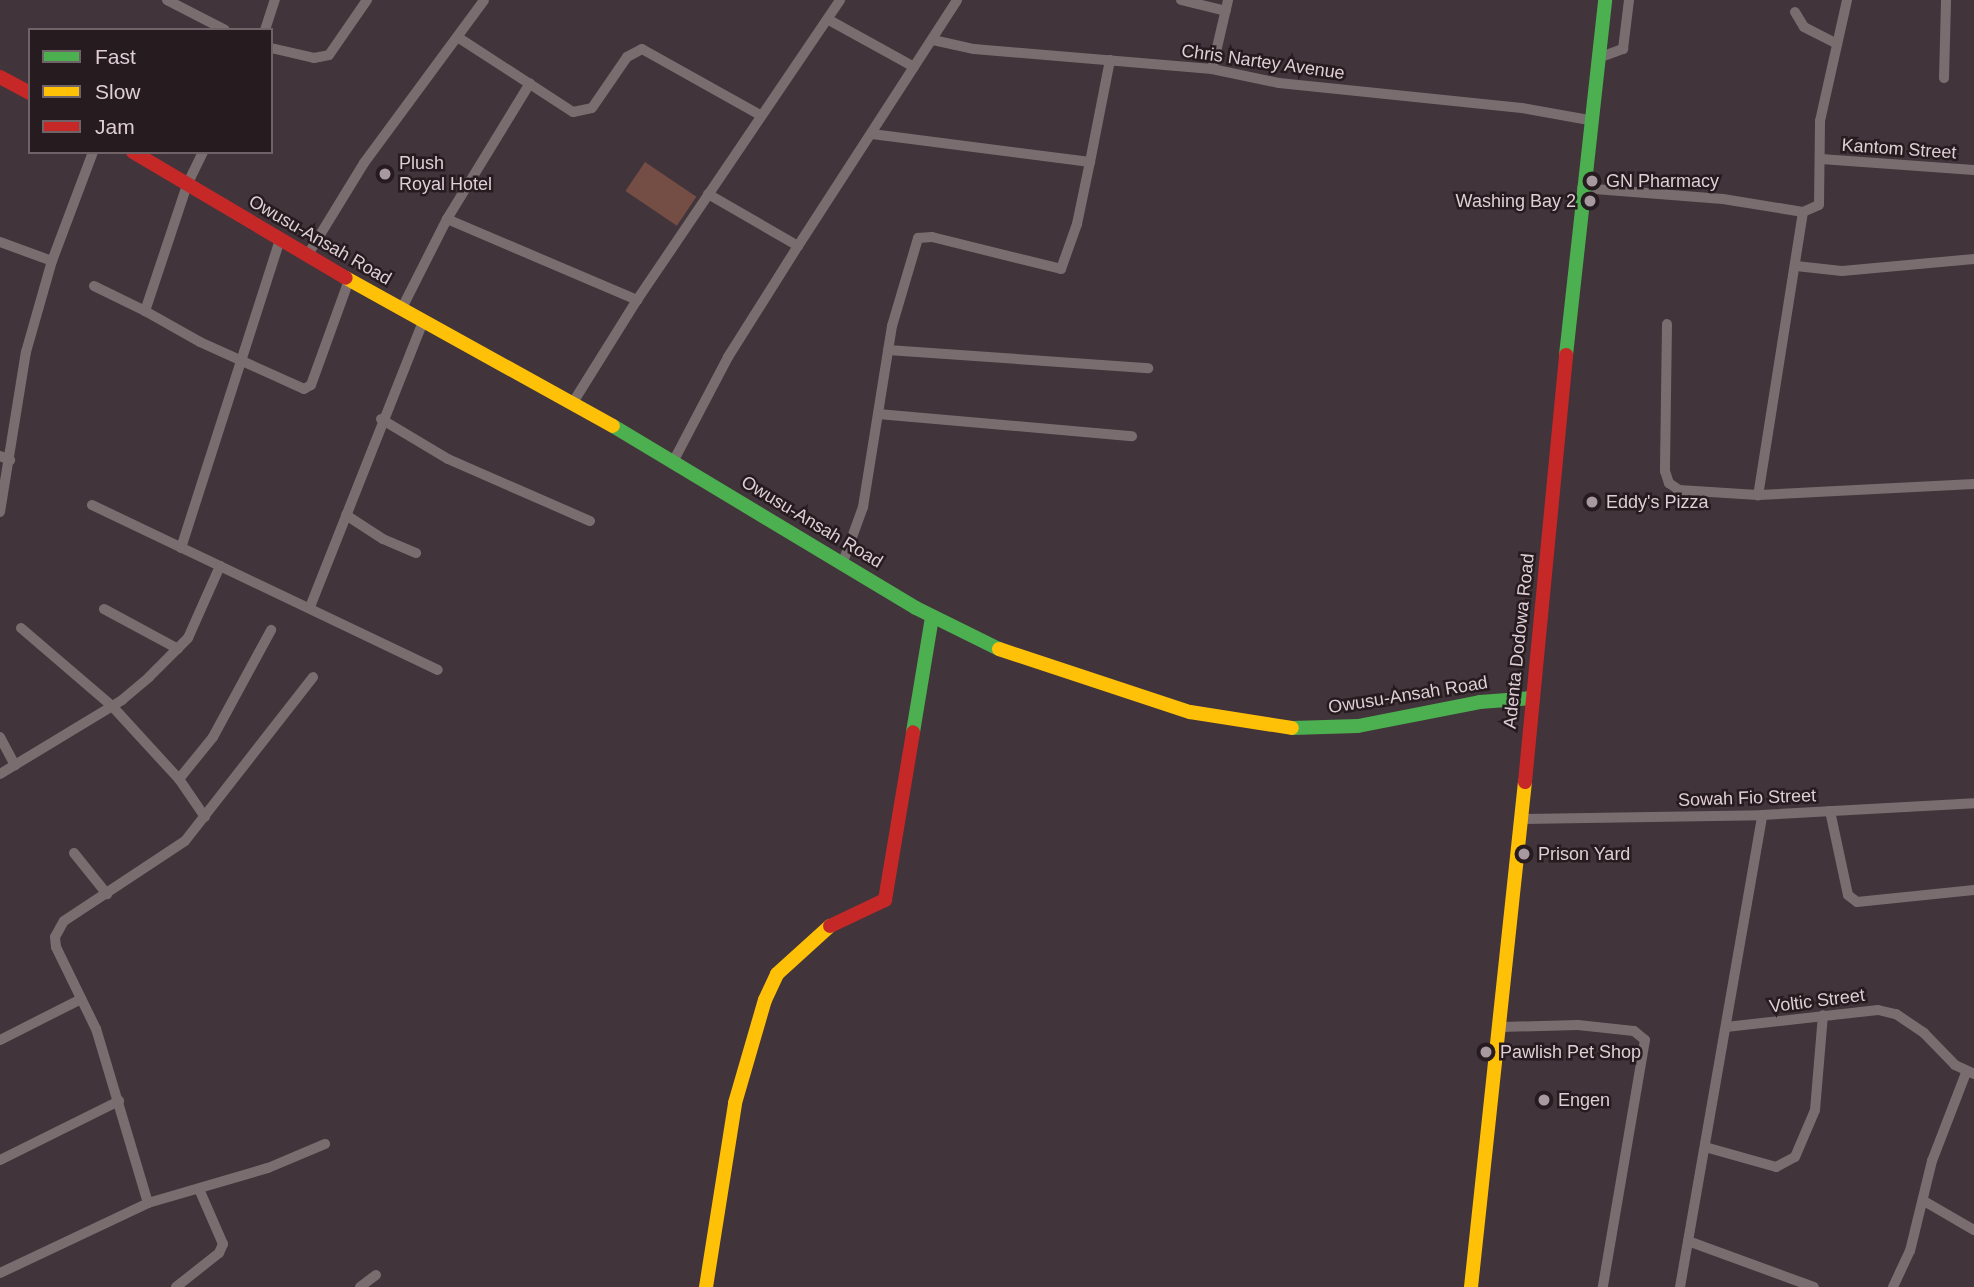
<!DOCTYPE html>
<style>
body{margin:0}
#map{position:relative;width:1974px;height:1287px;overflow:hidden;background:#41343a;font-family:Helvetica,sans-serif}
div>[style]{position:absolute}
.green>*{inset:0;background:#744d45;transform-origin:0 0}
.street>*{height:10px;margin:-5px;padding:0 5px;transform-origin:5px;border-radius:5px;background:#796d6f}
.fast>*{height:14px;margin:-7px;padding:0 7px;transform-origin:7px;border-radius:7px;background:#4caf50}
.slow>*{height:14px;margin:-7px;padding:0 7px;transform-origin:7px;border-radius:7px;background:#ffc107}
.jam>*{height:14px;margin:-7px;padding:0 7px;transform-origin:7px;border-radius:7px;background:#c62828}
.dots>*{width:19px;height:19px;translate:-50% -50%;box-sizing:border-box;border:4px solid #261b1f;border-radius:50%}
span{translate:-50% -50%;white-space:nowrap;text-align:center;line-height:1.15;-webkit-text-stroke:5px #261b1f;paint-order:stroke}
.street-label{font-size:18px;color:#dfced5}
.poi-label{font-size:18px;color:#dfced5}
.left{translate:0 -50%;text-align:left}
.right{translate:-100% -50%;text-align:right}
.legend{position:absolute;left:28px;top:28px;width:245px;height:126px;box-sizing:border-box;background:#261b1f;border:2px solid #706368;margin:0;padding:9px 12px;list-style:none;font-size:21px;color:#dfced5}
.legend li{display:flex;align-items:center;gap:14px;height:35px}
.legend b{width:35px;border:2px solid #706368}
</style>
<div id="map">
<div class="green">
<div style="left:645px;top:162px;width:62px;height:35px;rotate:34deg"></div>
</div>
<div class="street">
<div style="left:167px;top:0;width:65px;rotate:27.3deg"></div>
<div style="left:1181px;top:0;width:46px;rotate:13.7deg"></div>
<div style="left:1795px;top:12px;width:17px;rotate:59deg"></div>
<div style="left:1804px;top:27px;width:36px;rotate:27deg"></div>
<div style="left:829px;top:20px;width:97px;rotate:28.9deg"></div>
<div style="left:265px;top:30px;width:32px;rotate:-72deg"></div>
<div style="left:459px;top:38px;width:136px;rotate:33deg"></div>
<div style="left:573px;top:112px;width:19px;rotate:-12deg"></div>
<div style="left:592px;top:108px;width:62px;rotate:-55.5deg"></div>
<div style="left:627px;top:57px;width:17px;rotate:-28deg"></div>
<div style="left:642px;top:49px;width:135px;rotate:29.2deg"></div>
<div style="left:933px;top:40px;width:42px;rotate:12.4deg"></div>
<div style="left:974px;top:49px;width:239px;rotate:4.8deg"></div>
<div style="left:1212px;top:69px;width:68px;rotate:11.8deg"></div>
<div style="left:1279px;top:83px;width:244px;rotate:5.9deg"></div>
<div style="left:1522px;top:108px;width:68px;rotate:10.2deg"></div>
<div style="left:271px;top:48px;width:44px;rotate:13.1deg"></div>
<div style="left:314px;top:58px;width:15px;rotate:-11deg"></div>
<div style="left:329px;top:55px;width:67px;rotate:-55.4deg"></div>
<div style="left:1598px;top:58px;width:27px;rotate:-20deg"></div>
<div style="left:1623px;top:49px;width:49px;rotate:-83deg"></div>
<div style="left:1212px;top:69px;width:71px;rotate:-76.9deg"></div>
<div style="left:1944px;top:78px;width:78px;rotate:-88.5deg"></div>
<div style="left:872px;top:134px;width:220px;rotate:7.3deg"></div>
<div style="left:1090px;top:162px;width:104px;rotate:-78.9deg"></div>
<div style="left:203px;top:152px;width:37px;rotate:116deg"></div>
<div style="left:187px;top:185px;width:133px;rotate:108.4deg"></div>
<div style="left:145px;top:311px;width:63px;rotate:29.4deg"></div>
<div style="left:200px;top:342px;width:114px;rotate:24.3deg"></div>
<div style="left:304px;top:389px;width:8px;rotate:-30deg"></div>
<div style="left:311px;top:385px;width:112px;rotate:-70.1deg"></div>
<div style="left:1821px;top:159px;width:153px;rotate:4.1deg"></div>
<div style="left:1582px;top:188px;width:141px;rotate:4.5deg"></div>
<div style="left:1723px;top:199px;width:81px;rotate:9.2deg"></div>
<div style="left:1803px;top:212px;width:287px;rotate:99deg"></div>
<div style="left:708px;top:194px;width:104px;rotate:30deg"></div>
<div style="left:798px;top:246px;width:293px;rotate:-57.1deg"></div>
<div style="left:1803px;top:212px;width:17px;rotate:-24deg"></div>
<div style="left:1819px;top:205px;width:84px;rotate:-89.3deg"></div>
<div style="left:1820px;top:121px;width:124px;rotate:-77.4deg"></div>
<div style="left:447px;top:219px;width:207px;rotate:23.1deg"></div>
<div style="left:0;top:242px;width:55px;rotate:20.1deg"></div>
<div style="left:307px;top:256px;width:109px;rotate:-58.5deg"></div>
<div style="left:364px;top:163px;width:202px;rotate:-53.6deg"></div>
<div style="left:1796px;top:266px;width:46px;rotate:6.2deg"></div>
<div style="left:1842px;top:271px;width:133px;rotate:-5.2deg"></div>
<div style="left:94px;top:286px;width:57px;rotate:26.1deg"></div>
<div style="left:401px;top:310px;width:102px;rotate:-63.2deg"></div>
<div style="left:447px;top:219px;width:159px;rotate:-58.6deg"></div>
<div style="left:1667px;top:324px;width:147px;rotate:90.8deg"></div>
<div style="left:1665px;top:471px;width:13px;rotate:72deg"></div>
<div style="left:1669px;top:483px;width:12px;rotate:35deg"></div>
<div style="left:1679px;top:490px;width:79px;rotate:3.6deg"></div>
<div style="left:1758px;top:495px;width:216px;rotate:-2.9deg"></div>
<div style="left:888px;top:350px;width:261px;rotate:4deg"></div>
<div style="left:572px;top:404px;width:123px;rotate:-58deg"></div>
<div style="left:637px;top:300px;width:362px;rotate:-55.9deg"></div>
<div style="left:878px;top:414px;width:255px;rotate:5deg"></div>
<div style="left:381px;top:419px;width:78px;rotate:30.8deg"></div>
<div style="left:448px;top:459px;width:155px;rotate:23.6deg"></div>
<div style="left:0;top:456px;width:11px;rotate:22deg"></div>
<div style="left:674px;top:460px;width:116px;rotate:-62.3deg"></div>
<div style="left:728px;top:357px;width:131px;rotate:-57.8deg"></div>
<div style="left:92px;top:505px;width:383px;rotate:25.5deg"></div>
<div style="left:0;top:512px;width:162px;rotate:-80.8deg"></div>
<div style="left:26px;top:352px;width:95px;rotate:-74.1deg"></div>
<div style="left:52px;top:261px;width:116px;rotate:-69.4deg"></div>
<div style="left:346px;top:515px;width:44px;rotate:33deg"></div>
<div style="left:383px;top:539px;width:36px;rotate:23deg"></div>
<div style="left:181px;top:548px;width:324px;rotate:-72.2deg"></div>
<div style="left:843px;top:562px;width:59px;rotate:-70deg"></div>
<div style="left:863px;top:507px;width:183px;rotate:-80.9deg"></div>
<div style="left:892px;top:326px;width:92px;rotate:-73.5deg"></div>
<div style="left:918px;top:238px;width:14px;rotate:-4deg"></div>
<div style="left:932px;top:237px;width:133px;rotate:13.9deg"></div>
<div style="left:1061px;top:269px;width:48px;rotate:-70.4deg"></div>
<div style="left:1077px;top:224px;width:63px;rotate:-78.2deg"></div>
<div style="left:310px;top:607px;width:307px;rotate:-68.4deg"></div>
<div style="left:104px;top:609px;width:84px;rotate:28.4deg"></div>
<div style="left:21px;top:628px;width:120px;rotate:40.6deg"></div>
<div style="left:112px;top:706px;width:99px;rotate:47.5deg"></div>
<div style="left:179px;top:779px;width:46px;rotate:55.6deg"></div>
<div style="left:0;top:737px;width:32px;rotate:62deg"></div>
<div style="left:0;top:774px;width:143px;rotate:-31.2deg"></div>
<div style="left:122px;top:700px;width:35px;rotate:-40deg"></div>
<div style="left:149px;top:677px;width:55px;rotate:-45deg"></div>
<div style="left:188px;top:638px;width:79px;rotate:-66deg"></div>
<div style="left:179px;top:779px;width:54px;rotate:-51deg"></div>
<div style="left:213px;top:737px;width:122px;rotate:-61.5deg"></div>
<div style="left:1830px;top:811px;width:86px;rotate:77.9deg"></div>
<div style="left:1848px;top:895px;width:11px;rotate:38deg"></div>
<div style="left:1857px;top:902px;width:118px;rotate:-5.9deg"></div>
<div style="left:1520px;top:819px;width:242px;rotate:-0.9deg"></div>
<div style="left:1762px;top:815px;width:212px;rotate:-3.2deg"></div>
<div style="left:74px;top:853px;width:53px;rotate:51.2deg"></div>
<div style="left:1502px;top:1027px;width:76px;rotate:-1.5deg"></div>
<div style="left:1578px;top:1025px;width:56px;rotate:6.1deg"></div>
<div style="left:1634px;top:1031px;width:14px;rotate:39deg"></div>
<div style="left:1645px;top:1040px;width:251px;rotate:99.7deg"></div>
<div style="left:1726px;top:1027px;width:153px;rotate:-6.4deg"></div>
<div style="left:1878px;top:1010px;width:18px;rotate:13deg"></div>
<div style="left:1896px;top:1014px;width:34px;rotate:34deg"></div>
<div style="left:1924px;top:1033px;width:45px;rotate:45.9deg"></div>
<div style="left:1955px;top:1065px;width:21px;rotate:25deg"></div>
<div style="left:0;top:1040px;width:91px;rotate:-26.8deg"></div>
<div style="left:1705px;top:1147px;width:74px;rotate:15.7deg"></div>
<div style="left:1776px;top:1167px;width:21px;rotate:-28deg"></div>
<div style="left:1795px;top:1157px;width:51px;rotate:-66.9deg"></div>
<div style="left:1815px;top:1110px;width:95px;rotate:-85.2deg"></div>
<div style="left:0;top:1160px;width:133px;rotate:-26.4deg"></div>
<div style="left:1924px;top:1201px;width:58px;rotate:30.1deg"></div>
<div style="left:148px;top:1203px;width:182px;rotate:-106.6deg"></div>
<div style="left:96px;top:1029px;width:91px;rotate:-116deg"></div>
<div style="left:56px;top:947px;width:10px;rotate:-96deg"></div>
<div style="left:55px;top:937px;width:18px;rotate:-61deg"></div>
<div style="left:64px;top:921px;width:145px;rotate:-33.5deg"></div>
<div style="left:185px;top:841px;width:208px;rotate:-52deg"></div>
<div style="left:1688px;top:1241px;width:134px;rotate:20.1deg"></div>
<div style="left:0;top:1273px;width:164px;rotate:-25.3deg"></div>
<div style="left:148px;top:1203px;width:125px;rotate:-16.3deg"></div>
<div style="left:268px;top:1168px;width:62px;rotate:-22.8deg"></div>
<div style="left:176px;top:1287px;width:55px;rotate:-38.3deg"></div>
<div style="left:219px;top:1253px;width:10px;rotate:-66deg"></div>
<div style="left:223px;top:1244px;width:60px;rotate:-113.6deg"></div>
<div style="left:360px;top:1287px;width:20px;rotate:-37deg"></div>
<div style="left:1680px;top:1287px;width:479px;rotate:-80.1deg"></div>
<div style="left:1893px;top:1287px;width:40px;rotate:-65deg"></div>
<div style="left:1910px;top:1251px;width:93px;rotate:-76.3deg"></div>
<div style="left:1932px;top:1161px;width:94px;rotate:-68.9deg"></div>
</div>
<div class="fast">
<div style="left:1566px;top:355px;width:357px;rotate:-83.7deg"></div>
<div style="left:613px;top:426px;width:353px;rotate:31deg"></div>
<div style="left:916px;top:608px;width:93px;rotate:26.3deg"></div>
<div style="left:1292px;top:728px;width:66px;rotate:-1.7deg"></div>
<div style="left:1358px;top:726px;width:124px;rotate:-11.1deg"></div>
<div style="left:1480px;top:702px;width:52px;rotate:-4.4deg"></div>
<div style="left:913px;top:732px;width:117px;rotate:-80.6deg"></div>
</div>
<div class="slow">
<div style="left:346px;top:278px;width:305px;rotate:29deg"></div>
<div style="left:999px;top:649px;width:201px;rotate:18.3deg"></div>
<div style="left:1190px;top:712px;width:103px;rotate:8.9deg"></div>
<div style="left:706px;top:1287px;width:186px;rotate:-81deg"></div>
<div style="left:735px;top:1103px;width:107px;rotate:-73.8deg"></div>
<div style="left:765px;top:1000px;width:29px;rotate:-65deg"></div>
<div style="left:777px;top:974px;width:72px;rotate:-42.2deg"></div>
<div style="left:1471px;top:1287px;width:508px;rotate:-83.9deg"></div>
</div>
<div class="jam">
<div style="left:0;top:77px;width:34px;rotate:28deg"></div>
<div style="left:133px;top:152px;width:247px;rotate:30.6deg"></div>
<div style="left:1525px;top:782px;width:429px;rotate:-84.5deg"></div>
<div style="left:830px;top:926px;width:61px;rotate:-25.3deg"></div>
<div style="left:885px;top:900px;width:170px;rotate:-80.5deg"></div>
</div>
<div class="dots">
<div style="left:385px;top:174px;background:#a8989f"></div>
<div style="left:1592px;top:181px;background:#a8989f"></div>
<div style="left:1590px;top:201px;background:#a8989f"></div>
<div style="left:1592px;top:502px;background:#a8989f"></div>
<div style="left:1524px;top:854px;background:#a8989f"></div>
<div style="left:1486px;top:1052px;background:#a8989f"></div>
<div style="left:1544px;top:1100px;background:#a8989f"></div>
</div>
<div class="street-label">
<span style="left:1263px;top:62px;rotate:8deg">Chris Nartey Avenue</span>
<span style="left:1899px;top:149px;rotate:4deg">Kantom Street</span>
<span style="left:320px;top:240px;rotate:30deg">Owusu-Ansah Road</span>
<span style="left:812px;top:522px;rotate:31deg">Owusu-Ansah Road</span>
<span style="left:1519px;top:641px;rotate:-84deg">Adenta Dodowa Road</span>
<span style="left:1408px;top:695px;rotate:-9deg">Owusu-Ansah Road</span>
<span style="left:1747px;top:798px;rotate:-2deg">Sowah Fio Street</span>
<span style="left:1817px;top:1001px;rotate:-7deg">Voltic Street</span>
</div>
<div class="poi-label">
<span class="left" style="left:399px;top:174px">Plush<br>Royal Hotel</span>
<span class="left" style="left:1606px;top:181px">GN Pharmacy</span>
<span class="right" style="left:1576px;top:201px">Washing Bay 2</span>
<span class="left" style="left:1606px;top:502px">Eddy's Pizza</span>
<span class="left" style="left:1538px;top:854px">Prison Yard</span>
<span class="left" style="left:1500px;top:1052px">Pawlish Pet Shop</span>
<span class="left" style="left:1558px;top:1100px">Engen</span>
</div>
<ul class="legend">
<li><b style="height:9px;background:#4caf50"></b>Fast</li>
<li><b style="height:9px;background:#ffc107"></b>Slow</li>
<li><b style="height:9px;background:#c62828"></b>Jam</li>
</ul>
</div>
